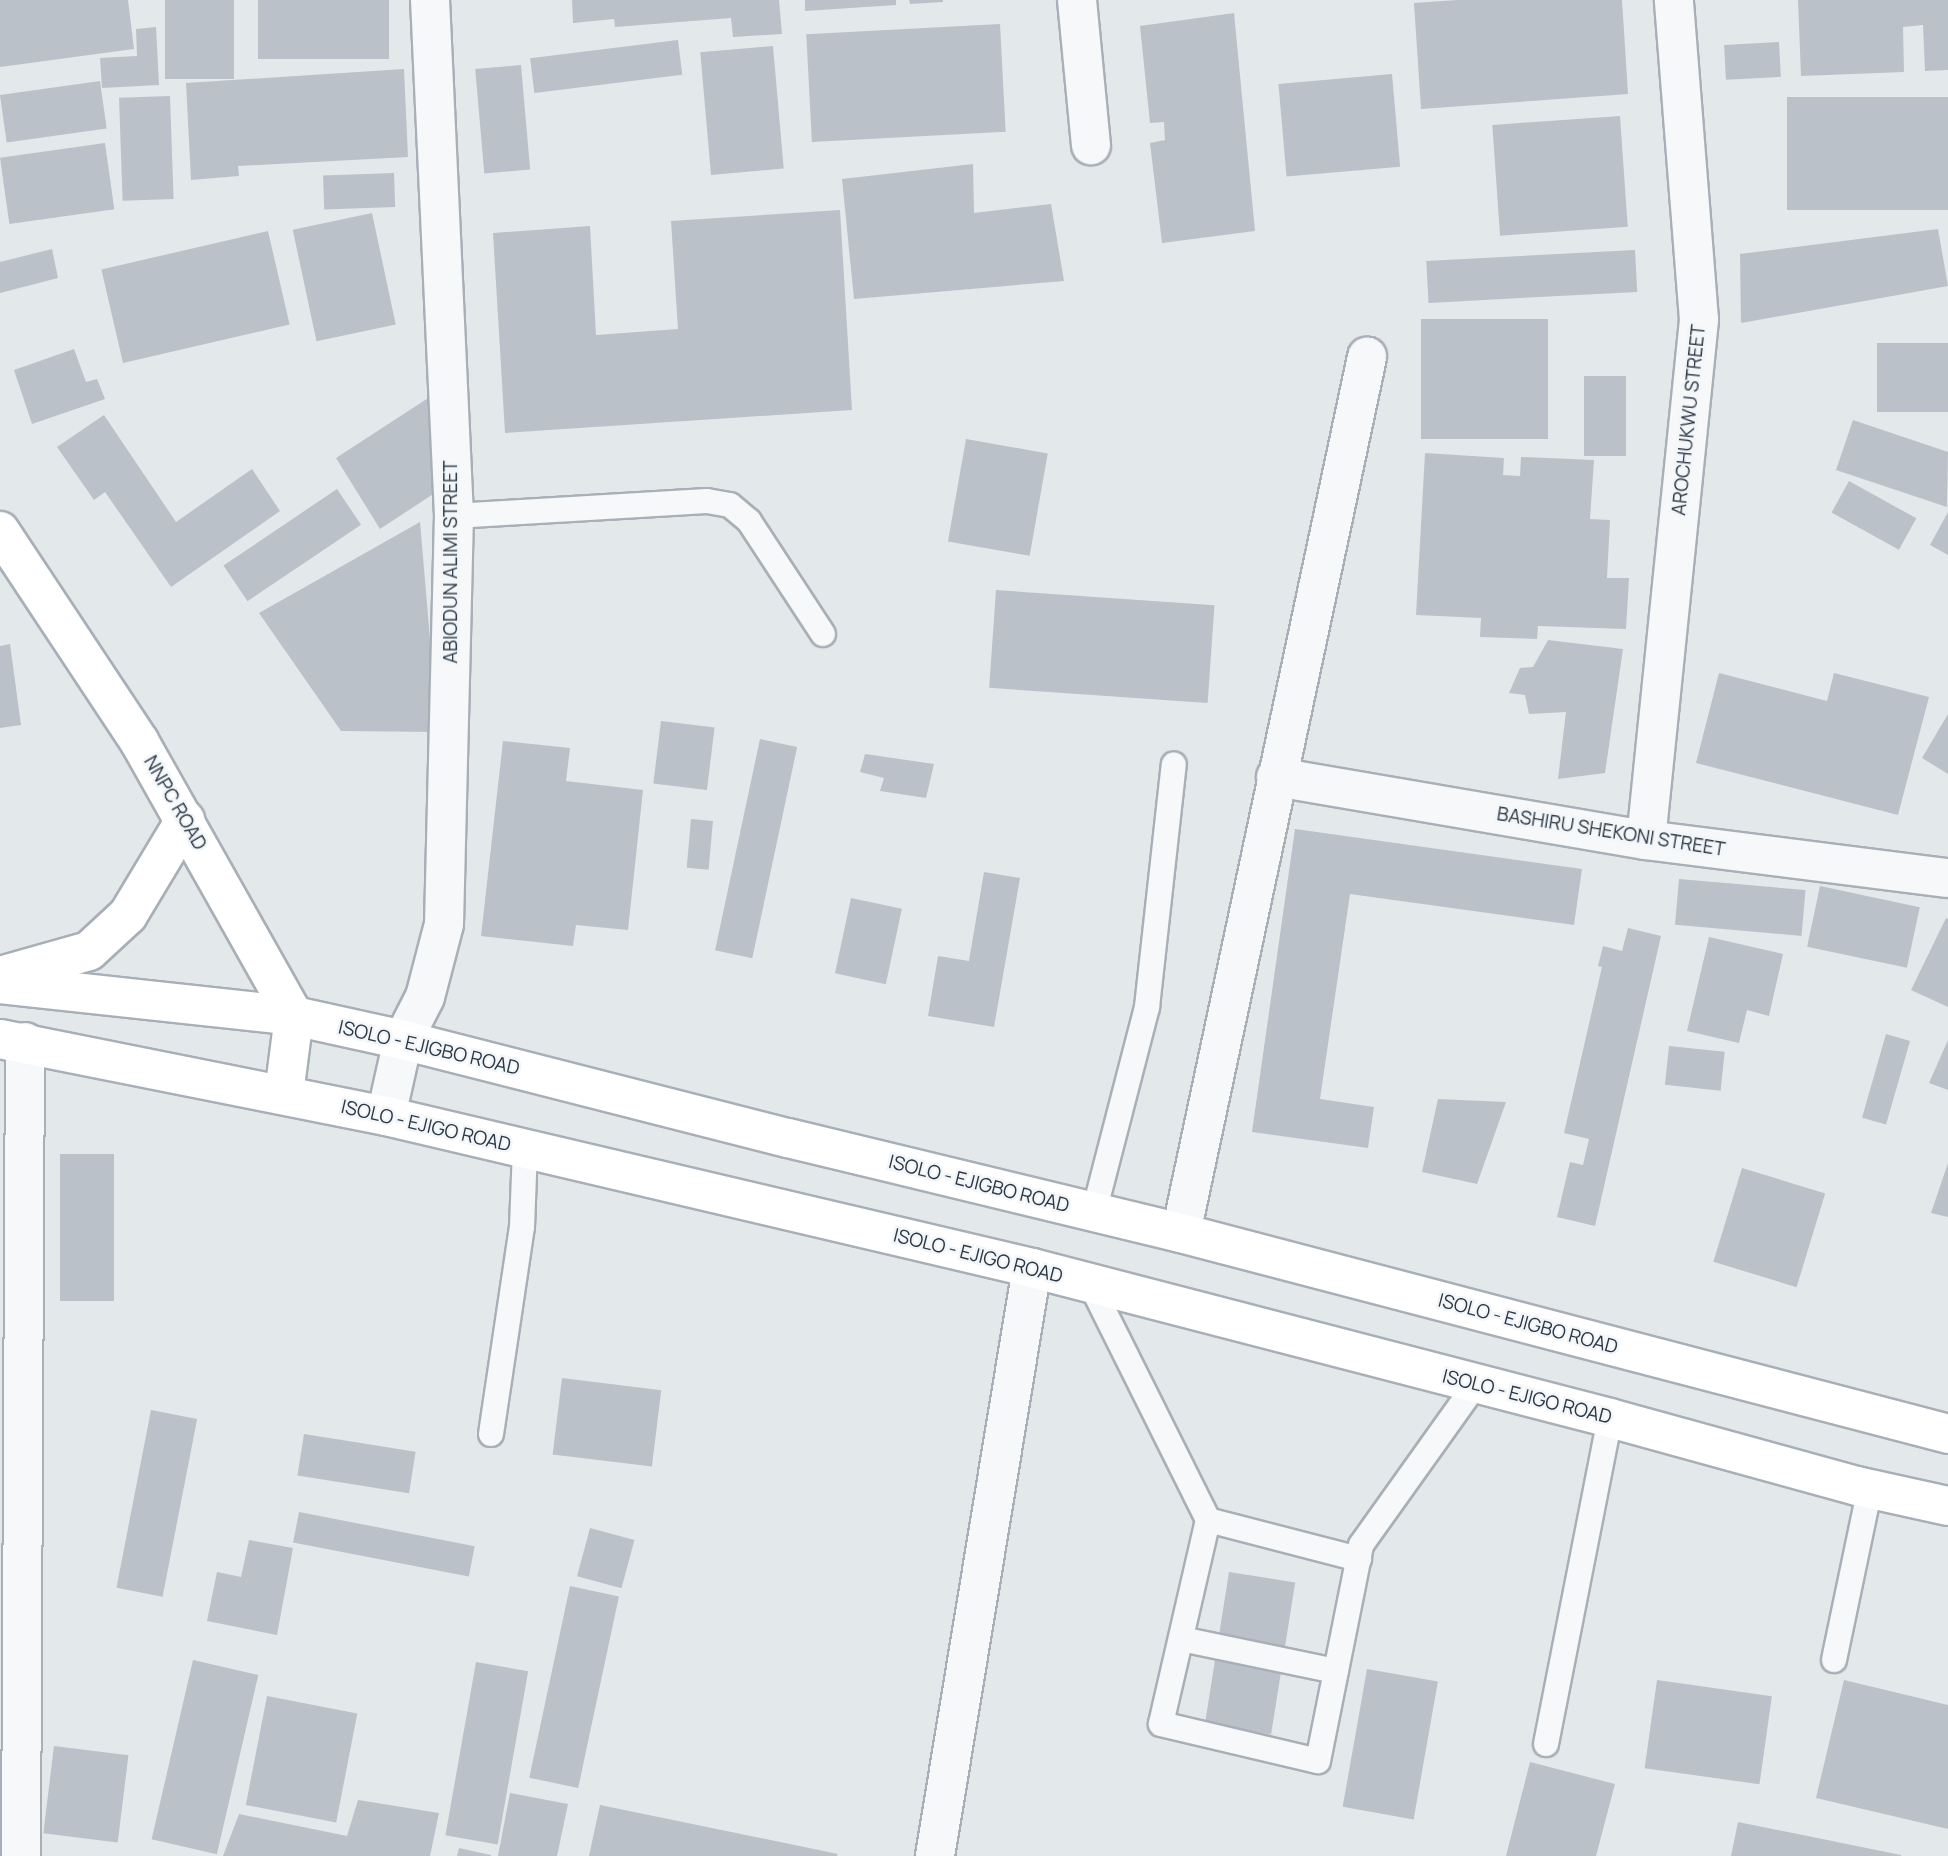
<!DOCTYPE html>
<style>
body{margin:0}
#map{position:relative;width:1948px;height:1856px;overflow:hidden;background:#e3e8eb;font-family:Manrope,sans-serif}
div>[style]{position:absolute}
.building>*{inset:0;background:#bac1c9;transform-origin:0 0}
.roads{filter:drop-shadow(2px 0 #a8afb6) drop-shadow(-2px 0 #a8afb6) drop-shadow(0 2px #a8afb6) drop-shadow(0 -2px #a8afb6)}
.lane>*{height:24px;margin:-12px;padding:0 12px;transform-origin:12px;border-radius:12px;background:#f6f8f9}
.street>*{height:38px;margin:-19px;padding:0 19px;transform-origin:19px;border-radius:19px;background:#f6f8f9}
.secondary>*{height:38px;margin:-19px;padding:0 19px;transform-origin:19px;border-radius:19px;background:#fff}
.primary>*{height:38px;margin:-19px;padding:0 19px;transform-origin:19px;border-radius:19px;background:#fff}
span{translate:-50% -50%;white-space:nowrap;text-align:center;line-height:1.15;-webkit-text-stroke:5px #f3f6f9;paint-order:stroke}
.street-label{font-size:19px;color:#2a3744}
</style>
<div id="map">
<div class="building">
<div style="clip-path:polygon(0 0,128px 0,134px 49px,0 67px)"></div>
<div style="left:165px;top:0;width:69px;height:79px"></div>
<div style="left:258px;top:0;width:131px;height:59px"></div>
<div style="clip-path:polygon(572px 0,779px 0,782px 34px,733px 37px,731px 18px,615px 27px,614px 19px,573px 23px)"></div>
<div style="clip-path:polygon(805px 0,896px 0,896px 5px,805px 11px)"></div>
<div style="clip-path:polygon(909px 0,943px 0,943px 2px,910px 4px)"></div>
<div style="clip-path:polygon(1457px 0,1622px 0,1628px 94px,1421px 109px,1414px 3px)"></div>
<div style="clip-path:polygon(1798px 0,1948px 0,1948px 70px,1925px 71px,1923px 25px,1903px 27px,1904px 72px,1801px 76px)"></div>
<div style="clip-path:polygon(1234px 13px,1255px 231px,1162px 243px,1150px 143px,1165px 140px,1164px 122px,1150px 123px,1140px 26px)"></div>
<div style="left:1000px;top:24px;width:108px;height:194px;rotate:87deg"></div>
<div style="clip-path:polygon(156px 27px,159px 85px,102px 88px,100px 58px,137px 56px,136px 29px)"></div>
<div style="left:678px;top:40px;width:35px;height:149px;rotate:83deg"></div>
<div style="left:1779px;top:42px;width:35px;height:55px;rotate:87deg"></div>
<div style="left:773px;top:46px;width:123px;height:73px;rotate:85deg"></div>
<div style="left:521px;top:65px;width:105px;height:46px;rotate:85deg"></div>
<div style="clip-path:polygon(404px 69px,408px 157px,238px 166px,239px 176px,191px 180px,186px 83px)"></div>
<div style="left:1392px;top:74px;width:93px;height:114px;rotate:85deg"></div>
<div style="left:100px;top:81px;width:48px;height:101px;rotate:82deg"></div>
<div style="left:170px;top:96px;width:103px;height:51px;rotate:88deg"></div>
<div style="left:1948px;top:97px;width:113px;height:161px;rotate:90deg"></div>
<div style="left:1620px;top:116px;width:111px;height:128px;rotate:86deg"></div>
<div style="left:105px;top:143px;width:67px;height:106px;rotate:82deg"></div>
<div style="clip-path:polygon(973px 164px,974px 213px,1051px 204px,1064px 281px,854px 299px,842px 179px)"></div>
<div style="left:394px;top:173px;width:34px;height:71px;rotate:88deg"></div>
<div style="clip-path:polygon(840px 210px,852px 410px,505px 433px,493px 233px,590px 226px,596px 335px,678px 329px,671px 221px)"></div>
<div style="left:372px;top:213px;width:114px;height:81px;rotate:78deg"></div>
<div style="clip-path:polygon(1938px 229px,1948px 286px,1741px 323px,1740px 254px)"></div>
<div style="left:268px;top:231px;width:96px;height:171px;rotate:77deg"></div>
<div style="clip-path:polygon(52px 249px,58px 278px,0 293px,0 262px)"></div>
<div style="left:1635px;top:250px;width:42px;height:209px;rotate:87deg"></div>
<div style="left:1421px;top:319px;width:127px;height:120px"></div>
<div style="left:1877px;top:343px;width:71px;height:69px"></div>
<div style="clip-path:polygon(74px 349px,86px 382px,97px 379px,105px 399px,32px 424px,14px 370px)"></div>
<div style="left:1584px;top:376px;width:42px;height:80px"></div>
<div style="clip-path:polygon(439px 391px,447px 485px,380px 529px,336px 458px)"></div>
<div style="clip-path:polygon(104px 415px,176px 522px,252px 469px,280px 511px,171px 587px,105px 492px,94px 500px,57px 447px)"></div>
<div style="clip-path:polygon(1853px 420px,1948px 452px,1947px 507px,1836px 470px)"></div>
<div style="left:966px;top:439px;width:83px;height:104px;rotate:10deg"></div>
<div style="clip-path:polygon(1425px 453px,1504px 458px,1503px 475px,1520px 476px,1521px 457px,1594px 460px,1590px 519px,1610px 520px,1607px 578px,1629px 578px,1626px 629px,1538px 626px,1537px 639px,1480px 637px,1481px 618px,1416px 615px)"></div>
<div style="left:1849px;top:481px;width:77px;height:36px;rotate:29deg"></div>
<div style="left:337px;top:489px;width:43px;height:137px;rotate:56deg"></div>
<div style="clip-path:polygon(1948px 512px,1948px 555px,1930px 545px)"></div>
<div style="clip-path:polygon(420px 522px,438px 732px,341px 731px,259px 613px)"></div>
<div style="left:996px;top:590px;width:219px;height:98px;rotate:4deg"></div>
<div style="clip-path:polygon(1548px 640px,1623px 649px,1605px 773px,1558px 779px,1566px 712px,1529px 714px,1525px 695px,1509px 693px,1520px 668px,1533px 667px)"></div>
<div style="clip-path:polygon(10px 644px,21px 725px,0 728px,0 646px)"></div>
<div style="clip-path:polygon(1719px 673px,1827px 701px,1834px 673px,1929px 697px,1898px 815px,1696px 763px)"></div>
<div style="clip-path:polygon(1948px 714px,1948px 774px,1922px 758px)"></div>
<div style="left:661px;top:721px;width:54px;height:63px;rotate:7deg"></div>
<div style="left:760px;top:739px;width:38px;height:216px;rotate:12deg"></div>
<div style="clip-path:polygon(503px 741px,570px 748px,566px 781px,643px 790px,628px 930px,576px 925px,573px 946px,481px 936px)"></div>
<div style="clip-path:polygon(865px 754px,934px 764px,926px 798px,880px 791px,884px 778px,860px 772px)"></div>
<div style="left:691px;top:819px;width:22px;height:49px;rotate:5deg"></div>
<div style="clip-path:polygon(1295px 829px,1582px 869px,1574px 925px,1350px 894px,1320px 1099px,1374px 1107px,1368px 1148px,1252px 1132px)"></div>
<div style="clip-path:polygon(984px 872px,1020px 878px,994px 1027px,928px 1016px,938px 956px,969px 961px)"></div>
<div style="left:1679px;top:879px;width:127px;height:46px;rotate:5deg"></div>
<div style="left:1820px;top:886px;width:102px;height:62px;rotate:12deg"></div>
<div style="left:851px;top:898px;width:52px;height:77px;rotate:12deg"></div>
<div style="clip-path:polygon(1946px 918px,1948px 919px,1948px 1007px,1911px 990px)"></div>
<div style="clip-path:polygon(1628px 928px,1661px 936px,1595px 1226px,1557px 1217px,1570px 1162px,1583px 1165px,1589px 1139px,1564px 1133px,1602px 967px,1598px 966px,1603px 946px,1622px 951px)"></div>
<div style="clip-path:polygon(1709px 937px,1783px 954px,1769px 1016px,1747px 1010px,1739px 1043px,1687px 1031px)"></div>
<div style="left:1886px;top:1034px;width:25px;height:87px;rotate:16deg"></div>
<div style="clip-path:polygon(1948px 1040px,1948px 1090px,1929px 1083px)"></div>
<div style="left:1669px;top:1046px;width:56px;height:39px;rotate:6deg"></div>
<div style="clip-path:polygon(1438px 1099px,1506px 1102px,1477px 1184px,1422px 1172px)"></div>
<div style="left:60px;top:1154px;width:54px;height:147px"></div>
<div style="clip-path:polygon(1948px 1163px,1948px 1217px,1931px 1213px)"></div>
<div style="left:1742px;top:1168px;width:87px;height:98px;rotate:17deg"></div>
<div style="left:562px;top:1378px;width:100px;height:77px;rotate:7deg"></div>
<div style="left:151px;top:1410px;width:47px;height:181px;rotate:11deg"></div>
<div style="left:304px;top:1434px;width:113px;height:42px;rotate:9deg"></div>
<div style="left:299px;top:1512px;width:179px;height:31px;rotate:11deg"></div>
<div style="left:590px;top:1528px;width:46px;height:50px;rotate:15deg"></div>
<div style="clip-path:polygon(249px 1540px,293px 1548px,277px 1635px,207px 1621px,217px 1572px,241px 1577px)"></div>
<div style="left:1229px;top:1572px;width:67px;height:154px;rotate:9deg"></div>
<div style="left:570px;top:1586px;width:50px;height:196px;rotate:12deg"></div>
<div style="left:193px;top:1660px;width:67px;height:184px;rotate:13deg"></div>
<div style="left:476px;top:1662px;width:53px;height:176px;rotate:10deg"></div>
<div style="left:1367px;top:1669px;width:72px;height:140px;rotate:10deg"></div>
<div style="left:1657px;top:1680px;width:116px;height:89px;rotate:8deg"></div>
<div style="clip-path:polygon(1844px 1680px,1948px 1705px,1948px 1829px,1816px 1798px)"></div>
<div style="left:267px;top:1696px;width:92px;height:111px;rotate:11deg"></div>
<div style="left:54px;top:1746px;width:75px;height:88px;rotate:7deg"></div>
<div style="clip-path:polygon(1530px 1762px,1615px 1784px,1596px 1856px,1506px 1856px)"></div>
<div style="clip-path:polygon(510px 1793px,568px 1804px,557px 1856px,498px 1856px)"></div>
<div style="clip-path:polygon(358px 1800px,439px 1813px,430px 1856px,223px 1856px,239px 1814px,347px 1836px)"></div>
<div style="clip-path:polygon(600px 1805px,838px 1854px,837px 1856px,589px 1856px)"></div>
<div style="clip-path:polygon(1738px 1822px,1901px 1855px,1901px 1856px,1731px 1856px)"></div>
<div style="clip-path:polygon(459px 1848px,491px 1855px,491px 1856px,457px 1856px)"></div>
</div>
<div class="roads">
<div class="lane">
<div style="left:454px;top:516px;width:253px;rotate:-3.4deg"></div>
<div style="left:707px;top:501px;width:23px;rotate:10deg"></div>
<div style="left:730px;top:505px;width:25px;rotate:40deg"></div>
<div style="left:749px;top:521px;width:135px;rotate:56.8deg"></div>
<div style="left:1094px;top:1212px;width:212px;rotate:-75.5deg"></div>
<div style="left:1147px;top:1007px;width:244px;rotate:-83.7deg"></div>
<div style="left:1090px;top:1283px;width:265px;rotate:63.5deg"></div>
<div style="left:1208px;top:1520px;width:209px;rotate:103deg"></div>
<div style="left:1161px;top:1724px;width:161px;rotate:13.3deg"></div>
<div style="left:1318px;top:1761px;width:220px;rotate:-78.7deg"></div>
<div style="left:1361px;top:1545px;width:196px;rotate:-54.5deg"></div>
<div style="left:491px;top:1434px;width:209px;rotate:-81.5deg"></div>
<div style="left:522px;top:1227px;width:78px;rotate:-87.8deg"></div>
<div style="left:1208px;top:1520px;width:156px;rotate:14.5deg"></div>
<div style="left:1181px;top:1639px;width:158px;rotate:11.7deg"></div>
<div style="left:1834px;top:1660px;width:176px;rotate:-78.2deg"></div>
<div style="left:1546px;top:1744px;width:332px;rotate:-78.9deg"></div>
</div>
<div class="street">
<div style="left:1077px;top:0;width:146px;rotate:84.5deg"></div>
<div style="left:1276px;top:777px;width:375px;rotate:9.7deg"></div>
<div style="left:1646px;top:840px;width:304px;rotate:7.2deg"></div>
<div style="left:1646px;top:840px;width:523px;rotate:-84.18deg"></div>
<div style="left:1699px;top:320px;width:321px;rotate:-94.5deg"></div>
<div style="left:386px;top:1116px;width:78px;rotate:-77.4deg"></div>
<div style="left:403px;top:1040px;width:48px;rotate:-62.9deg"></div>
<div style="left:425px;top:997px;width:75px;rotate:-75.4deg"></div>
<div style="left:444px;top:924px;width:408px;rotate:-88.6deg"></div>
<div style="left:454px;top:516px;width:517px;rotate:-92.66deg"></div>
<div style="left:1181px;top:1233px;width:896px;rotate:-78.01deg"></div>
<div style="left:21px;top:1856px;width:814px;rotate:-89.72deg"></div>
<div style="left:935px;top:1856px;width:596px;rotate:-80.63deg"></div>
</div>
<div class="secondary">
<div style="left:0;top:531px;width:252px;rotate:56.5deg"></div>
<div style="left:139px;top:741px;width:316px;rotate:60.6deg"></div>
<div style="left:294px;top:1016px;width:79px;rotate:97.3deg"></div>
</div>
<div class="primary">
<div style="left:0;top:976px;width:92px;rotate:-15.7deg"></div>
<div style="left:89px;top:951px;width:53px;rotate:-42.7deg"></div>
<div style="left:128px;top:915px;width:111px;rotate:-59deg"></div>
<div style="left:0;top:984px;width:296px;rotate:6.2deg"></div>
<div style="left:294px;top:1016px;width:112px;rotate:12.4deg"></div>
<div style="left:403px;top:1040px;width:397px;rotate:14.3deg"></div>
<div style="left:788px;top:1138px;width:404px;rotate:13.6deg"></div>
<div style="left:1181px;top:1233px;width:793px;rotate:14.68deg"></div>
<div style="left:0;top:1039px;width:394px;rotate:11.3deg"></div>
<div style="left:386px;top:1116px;width:664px;rotate:13.24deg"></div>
<div style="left:1032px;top:1268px;width:597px;rotate:14.55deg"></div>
<div style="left:1610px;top:1418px;width:256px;rotate:15.4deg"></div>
<div style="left:1857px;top:1486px;width:93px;rotate:12.4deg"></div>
</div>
</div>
<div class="street-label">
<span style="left:1689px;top:420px;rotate:-84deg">AROCHUKWU STREET</span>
<span style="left:451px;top:562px;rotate:-90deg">ABIODUN ALIMI STREET</span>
<span style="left:175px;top:803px;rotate:60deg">NNPC ROAD</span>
<span style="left:1611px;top:832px;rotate:9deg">BASHIRU SHEKONI STREET</span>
<span style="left:429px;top:1048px;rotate:13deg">ISOLO - EJIGBO ROAD</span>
<span style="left:426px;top:1126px;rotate:13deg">ISOLO - EJIGO ROAD</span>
<span style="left:979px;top:1184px;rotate:14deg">ISOLO - EJIGBO ROAD</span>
<span style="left:978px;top:1256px;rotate:14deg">ISOLO - EJIGO ROAD</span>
<span style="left:1528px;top:1324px;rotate:15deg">ISOLO - EJIGBO ROAD</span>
<span style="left:1527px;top:1397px;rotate:14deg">ISOLO - EJIGO ROAD</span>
</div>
</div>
